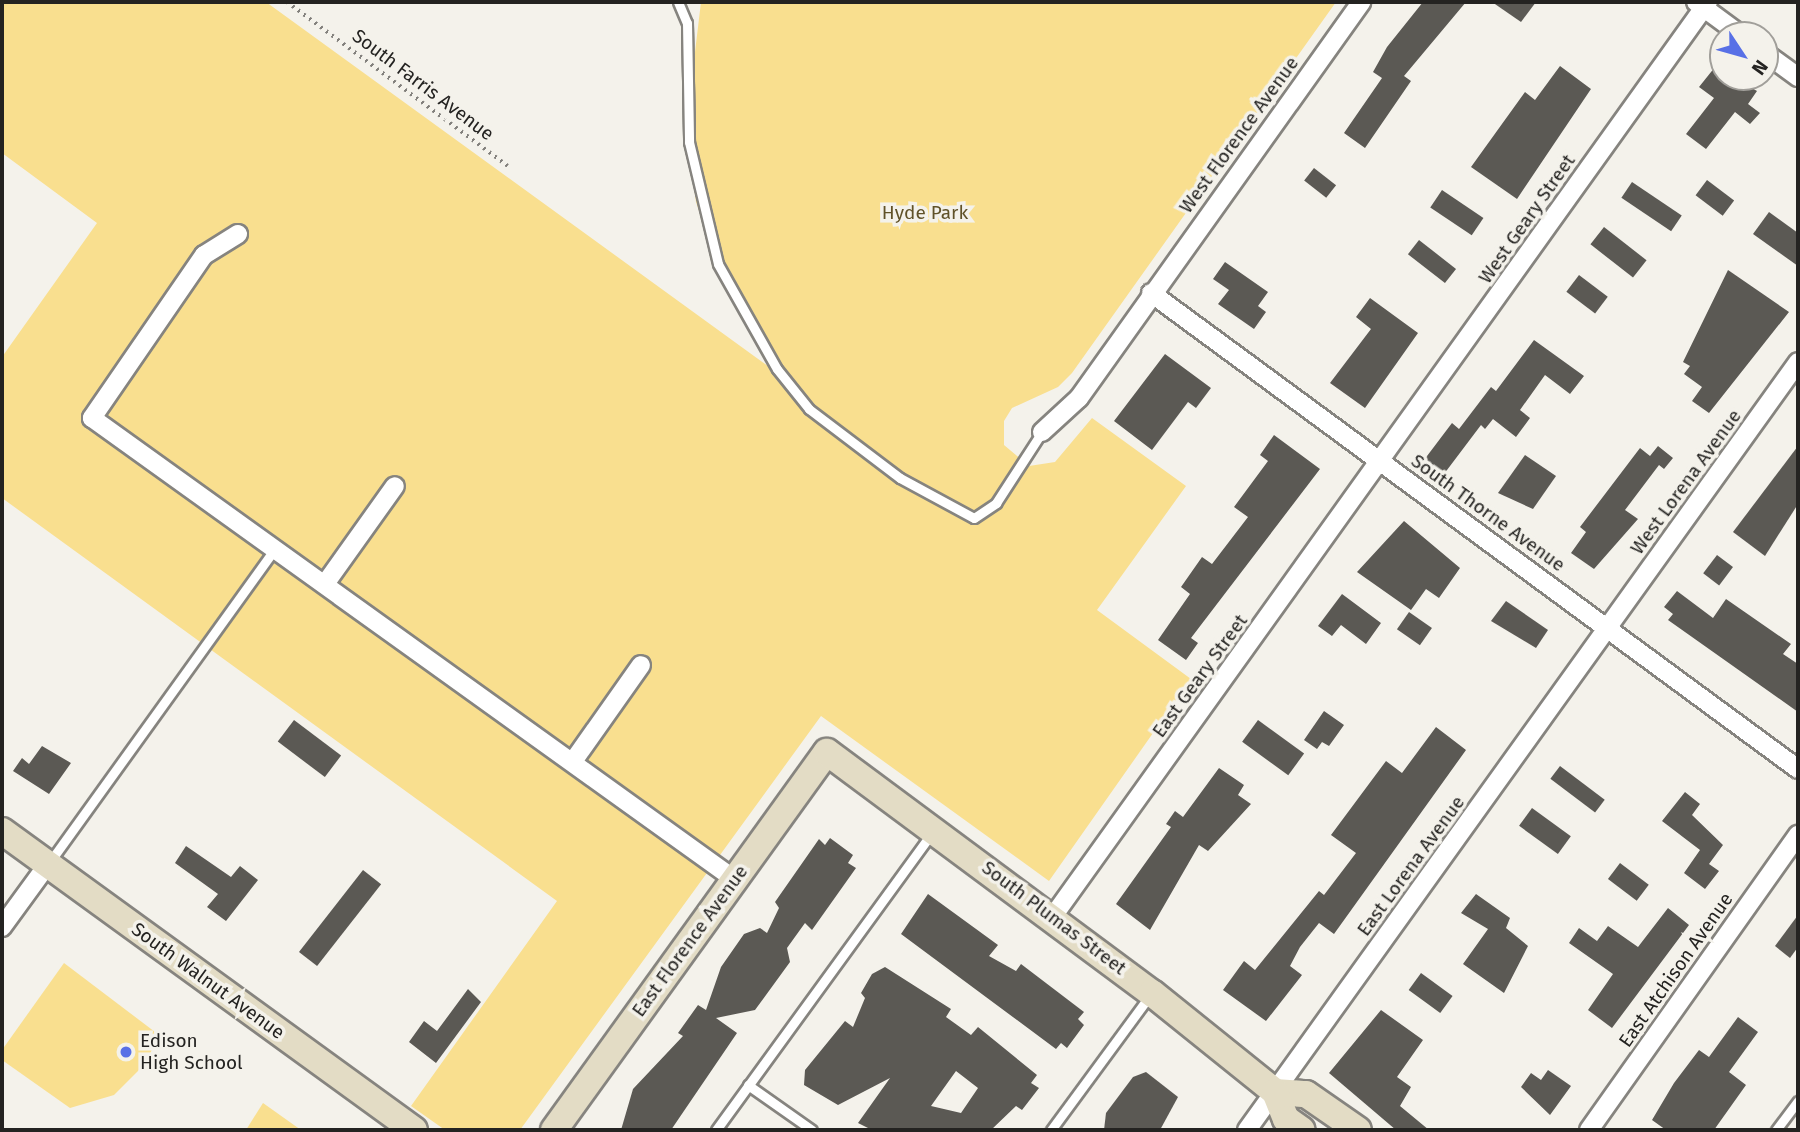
<!DOCTYPE html>
<style>
body{margin:0}
#map{position:relative;width:1800px;height:1132px;overflow:hidden;background:#f4f2eb;font-family:"Fira Sans",sans-serif}
div>[style]{position:absolute}
.green>*{inset:0;background:#f9df8f}
.building>*{inset:0;background:#5b5954;transform-origin:0 0}
.path>*{height:3.5px;margin-top:-1.75px;transform-origin:0;background:repeating-linear-gradient(90deg,#83817d 0 2px,transparent 0 7px)}
.roads{filter:drop-shadow(2px 0 #86847f) drop-shadow(-2px 0 #86847f) drop-shadow(0 2px #86847f) drop-shadow(0 -2px #86847f)}
.lane>*{height:9px;margin:-4.5px;padding:0 4.5px;transform-origin:4.5px;border-radius:4.5px;background:#fff}
.street>*{height:18px;margin:-9px;padding:0 9px;transform-origin:9px;border-radius:9px;background:#fff}
.secondary>*{height:26px;margin:-13px;padding:0 13px;transform-origin:13px;border-radius:13px;background:#e3dcc5}
.dots>*{width:19px;height:19px;translate:-50% -50%;box-sizing:border-box;border:4px solid #f4f2eb;border-radius:50%}
span{translate:-50% -50%;white-space:nowrap;text-align:center;line-height:1.15;-webkit-text-stroke:7px #f4f2eb;paint-order:stroke}
.street-label{font-size:19px;color:#242321}
.park-label{font-size:19px;color:#605229}
.poi-label{font-size:19px;color:#242321}
.left{translate:0 -50%;text-align:left}
.frame{position:absolute;inset:0;border:4px solid #242321;pointer-events:none}
.north{position:absolute;left:1709px;top:21px;width:70px;height:70px;box-sizing:border-box;background:#f4f2eb;border:2px solid #a19f9a;border-radius:50%;rotate:126deg;font-size:19px;font-weight:700;line-height:28px;text-align:center;color:#242321}
.north::after{content:'';display:block;margin:auto;width:24px;height:32px;background:#5870e6;clip-path:polygon(50% 0,100% 100%,50% 72%,0 100%)}
</style>
<div id="map">
<div class="green">
<div style="clip-path:polygon(4px 2px,266px 2px,772px 369px,721px 277px,696px 202px,686px 127px,701px 2px,1336px 2px,1072px 373px,1058px 387px,1012px 408px,1004px 421px,1004px 445px,1029px 466px,1055px 462px,1092px 418px,1186px 486px,1097px 610px,1191px 679px,1049px 881px,821px 716px,520px 1130px,445px 1130px,411px 1106px,557px 901px,2px 498px,2px 357px,97px 223px,2px 153px)"></div>
<div style="clip-path:polygon(64px 963px,159px 1035px,145px 1064px,114px 1095px,70px 1108px,2px 1060px,2px 1050px)"></div>
<div style="clip-path:polygon(263px 1103px,301px 1130px,246px 1130px)"></div>
</div>
<div class="building">
<div style="clip-path:polygon(1423px 2px,1466px 2px,1404px 76px,1411px 81px,1365px 148px,1344px 133px,1382px 78px,1373px 72px,1387px 47px)"></div>
<div style="clip-path:polygon(1492px 2px,1536px 2px,1521px 22px)"></div>
<div style="clip-path:polygon(1560px 66px,1591px 89px,1517px 199px,1471px 167px,1525px 92px,1535px 100px)"></div>
<div style="clip-path:polygon(1715px 67px,1757px 91px,1748px 104px,1760px 113px,1750px 124px,1735px 112px,1706px 149px,1686px 134px,1714px 98px,1699px 87px)"></div>
<div style="left:1314px;top:168px;width:28px;height:16px;rotate:38deg"></div>
<div style="left:1707px;top:180px;width:34px;height:19px;rotate:37deg"></div>
<div style="left:1632px;top:182px;width:60px;height:19px;rotate:34deg"></div>
<div style="left:1442px;top:190px;width:50px;height:21px;rotate:34deg"></div>
<div style="clip-path:polygon(1769px 212px,1798px 233px,1798px 266px,1753px 234px)"></div>
<div style="left:1604px;top:227px;width:54px;height:22px;rotate:38deg"></div>
<div style="left:1419px;top:240px;width:47px;height:18px;rotate:38deg"></div>
<div style="clip-path:polygon(1225px 262px,1268px 292px,1258px 306px,1266px 312px,1254px 329px,1218px 304px,1229px 290px,1213px 279px)"></div>
<div style="clip-path:polygon(1728px 270px,1789px 312px,1709px 413px,1692px 401px,1702px 387px,1684px 374px,1690px 366px,1683px 362px)"></div>
<div style="left:1579px;top:275px;width:36px;height:21px;rotate:37deg"></div>
<div style="clip-path:polygon(1370px 298px,1418px 333px,1365px 408px,1330px 383px,1371px 329px,1356px 317px)"></div>
<div style="clip-path:polygon(1534px 340px,1584px 376px,1570px 394px,1545px 375px,1520px 410px,1530px 418px,1516px 437px,1493px 419px,1485px 429px,1481px 425px,1444px 474px,1424px 460px,1452px 423px,1459px 429px,1491px 387px,1496px 391px)"></div>
<div style="clip-path:polygon(1165px 354px,1211px 388px,1196px 408px,1188px 402px,1152px 450px,1114px 421px)"></div>
<div style="clip-path:polygon(1274px 435px,1320px 469px,1191px 638px,1198px 643px,1186px 660px,1158px 640px,1190px 594px,1181px 587px,1202px 557px,1212px 564px,1248px 517px,1234px 507px,1268px 461px,1260px 455px)"></div>
<div style="clip-path:polygon(1658px 446px,1673px 458px,1664px 469px,1659px 465px,1625px 510px,1638px 519px,1594px 569px,1571px 553px,1586px 532px,1580px 527px,1640px 448px,1650px 456px)"></div>
<div style="clip-path:polygon(1798px 446px,1798px 504px,1765px 556px,1733px 532px)"></div>
<div style="clip-path:polygon(1525px 455px,1556px 476px,1533px 509px,1498px 493px)"></div>
<div style="clip-path:polygon(1404px 521px,1460px 568px,1439px 598px,1426px 589px,1411px 610px,1357px 572px)"></div>
<div style="left:1717px;top:555px;width:20px;height:23px;rotate:37deg"></div>
<div style="clip-path:polygon(1677px 591px,1713px 618px,1726px 599px,1791px 644px,1783px 654px,1798px 664px,1798px 712px,1668px 620px,1673px 614px,1664px 607px)"></div>
<div style="clip-path:polygon(1342px 594px,1381px 623px,1366px 644px,1341px 625px,1332px 636px,1318px 626px)"></div>
<div style="clip-path:polygon(1506px 601px,1548px 630px,1536px 648px,1491px 621px)"></div>
<div style="left:1409px;top:612px;width:28px;height:21px;rotate:35deg"></div>
<div style="clip-path:polygon(1324px 711px,1344px 725px,1329px 746px,1322px 742px,1317px 749px,1304px 740px)"></div>
<div style="left:294px;top:720px;width:59px;height:27px;rotate:37deg"></div>
<div style="left:1258px;top:720px;width:57px;height:27px;rotate:36deg"></div>
<div style="clip-path:polygon(1436px 727px,1466px 750px,1334px 934px,1319px 923px,1300px 947px,1290px 966px,1302px 975px,1266px 1021px,1223px 990px,1244px 961px,1255px 970px,1319px 891px,1324px 895px,1356px 853px,1331px 835px,1386px 761px,1402px 773px)"></div>
<div style="clip-path:polygon(42px 746px,71px 763px,49px 794px,13px 771px,22px 758px,29px 764px)"></div>
<div style="left:1560px;top:766px;width:56px;height:16px;rotate:37deg"></div>
<div style="clip-path:polygon(1219px 768px,1244px 785px,1238px 795px,1251px 804px,1208px 851px,1199px 845px,1150px 930px,1116px 904px,1171px 827px,1166px 824px,1175px 811px,1183px 817px)"></div>
<div style="clip-path:polygon(1685px 792px,1700px 804px,1692px 815px,1723px 845px,1709px 864px,1719px 871px,1705px 889px,1684px 873px,1700px 850px,1662px 821px)"></div>
<div style="left:1532px;top:808px;width:48px;height:22px;rotate:36deg"></div>
<div style="clip-path:polygon(830px 838px,853px 855px,848px 863px,856px 868px,812px 930px,805px 923px,787px 948px,790px 962px,755px 1010px,716px 1018px,737px 1033px,671px 1130px,621px 1130px,633px 1089px,683px 1036px,678px 1033px,698px 1005px,706px 1010px,721px 967px,744px 934px,760px 928px,767px 933px,779px 908px,775px 902px,819px 839px,825px 845px)"></div>
<div style="clip-path:polygon(186px 846px,231px 877px,240px 866px,258px 880px,226px 921px,207px 907px,218px 894px,175px 863px)"></div>
<div style="left:1620px;top:863px;width:36px;height:20px;rotate:37deg"></div>
<div style="left:363px;top:870px;width:23px;height:104px;rotate:38deg"></div>
<div style="clip-path:polygon(928px 894px,998px 945px,989px 956px,1016px 971px,1021px 964px,1084px 1012px,1078px 1019px,1084px 1025px,1067px 1048px,1061px 1043px,1056px 1049px,901px 934px)"></div>
<div style="clip-path:polygon(1476px 894px,1510px 918px,1506px 928px,1528px 946px,1504px 993px,1463px 964px,1488px 929px,1461px 913px)"></div>
<div style="clip-path:polygon(1668px 908px,1689px 925px,1612px 1028px,1588px 1010px,1613px 974px,1569px 943px,1579px 928px,1597px 941px,1608px 926px,1638px 947px)"></div>
<div style="clip-path:polygon(1798px 915px,1798px 947px,1790px 958px,1775px 946px)"></div>
<div style="clip-path:polygon(evenodd,885px 967px,951px 1009px,946px 1017px,971px 1035px,978px 1027px,1037px 1075px,1031px 1083px,1039px 1088px,1022px 1110px,1016px 1106px,991px 1130px,872px 1130px,858px 1123px,890px 1078px,838px 1105px,804px 1085px,805px 1070px,845px 1021px,853px 1027px,865px 998px,861px 993px,872px 974px,885px 967px,956px 1071px,978px 1088px,961px 1113px,931px 1106px,956px 1071px)"></div>
<div style="left:1421px;top:973px;width:39px;height:21px;rotate:36deg"></div>
<div style="clip-path:polygon(468px 989px,481px 1002px,436px 1063px,409px 1042px,424px 1021px,437px 1031px)"></div>
<div style="clip-path:polygon(1381px 1010px,1423px 1040px,1397px 1077px,1411px 1087px,1400px 1106px,1429px 1130px,1396px 1130px,1329px 1073px)"></div>
<div style="clip-path:polygon(1738px 1017px,1758px 1032px,1729px 1072px,1746px 1085px,1714px 1130px,1666px 1130px,1652px 1120px,1674px 1083px,1699px 1050px,1709px 1057px)"></div>
<div style="clip-path:polygon(1548px 1070px,1571px 1086px,1550px 1115px,1521px 1087px,1531px 1073px,1541px 1080px)"></div>
<div style="clip-path:polygon(1146px 1072px,1178px 1097px,1160px 1130px,1104px 1130px,1106px 1113px,1133px 1077px)"></div>
</div>
<div class="path">
<div style="left:287px;top:2px;width:275px;rotate:36.6deg"></div>
</div>
<div class="roads">
<div class="lane">
<div style="left:678px;top:2px;width:23px;rotate:67deg"></div>
<div style="left:687px;top:23px;width:119px;rotate:89deg"></div>
<div style="left:689px;top:142px;width:125px;rotate:76.6deg"></div>
<div style="left:718px;top:264px;width:120px;rotate:60.7deg"></div>
<div style="left:777px;top:369px;width:51px;rotate:51.3deg"></div>
<div style="left:809px;top:409px;width:114px;rotate:37.2deg"></div>
<div style="left:900px;top:478px;width:84px;rotate:28.4deg"></div>
<div style="left:974px;top:518px;width:27px;rotate:-34deg"></div>
<div style="left:996px;top:503px;width:85px;rotate:-57.1deg"></div>
<div style="left:49px;top:863px;width:388px;rotate:-54.3deg"></div>
<div style="left:748px;top:1085px;width:78px;rotate:35.1deg"></div>
<div style="left:716px;top:1130px;width:367px;rotate:-54deg"></div>
<div style="left:1051px;top:1130px;width:169px;rotate:-53.7deg"></div>
<div style="left:1776px;top:1130px;width:36px;rotate:-53deg"></div>
</div>
<div class="street">
<div style="left:1696px;top:2px;width:56px;rotate:36.3deg"></div>
<div style="left:1765px;top:53px;width:41px;rotate:36deg"></div>
<div style="left:238px;top:234px;width:40px;rotate:148deg"></div>
<div style="left:204px;top:255px;width:198px;rotate:124.5deg"></div>
<div style="left:92px;top:418px;width:790px;rotate:35.68deg"></div>
<div style="left:1151px;top:293px;width:803px;rotate:36.34deg"></div>
<div style="left:1042px;top:432px;width:50px;rotate:-42.6deg"></div>
<div style="left:1079px;top:398px;width:486px;rotate:-54.5deg"></div>
<div style="left:325px;top:584px;width:120px;rotate:-54.5deg"></div>
<div style="left:574px;top:760px;width:116px;rotate:-54.8deg"></div>
<div style="left:1054px;top:915px;width:1123px;rotate:-54.39deg"></div>
<div style="left:2px;top:927px;width:78px;rotate:-53.9deg"></div>
<div style="left:1247px;top:1130px;width:945px;rotate:-54.34deg"></div>
<div style="left:1589px;top:1130px;width:362px;rotate:-54.7deg"></div>
</div>
<div class="secondary">
<div style="left:2px;top:831px;width:509px;rotate:35.97deg"></div>
<div style="left:1275px;top:1092px;width:31px;rotate:4deg"></div>
<div style="left:1306px;top:1094px;width:63px;rotate:34.7deg"></div>
<div style="left:554px;top:1130px;width:466px;rotate:-54.2deg"></div>
<div style="left:827px;top:752px;width:405px;rotate:36.6deg"></div>
<div style="left:1152px;top:993px;width:158px;rotate:38.8deg"></div>
<div style="left:1275px;top:1092px;width:29px;rotate:68deg"></div>
<div style="left:1286px;top:1119px;width:19px;rotate:35deg"></div>
</div>
</div>
<div class="dots">
<div style="left:126px;top:1052px;background:#5870e6"></div>
</div>
<div class="street-label">
<span style="left:423px;top:85px;rotate:37deg">South Farris Avenue</span>
<span style="left:1239px;top:135px;rotate:-54deg">West Florence Avenue</span>
<span style="left:1527px;top:219px;rotate:-55deg">West Geary Street</span>
<span style="left:1686px;top:482px;rotate:-54deg">West Lorena Avenue</span>
<span style="left:1488px;top:513px;rotate:36deg">South Thorne Avenue</span>
<span style="left:1200px;top:676px;rotate:-54deg">East Geary Street</span>
<span style="left:1411px;top:866px;rotate:-54deg">East Lorena Avenue</span>
<span style="left:1054px;top:918px;rotate:37deg">South Plumas Street</span>
<span style="left:690px;top:941px;rotate:-54deg">East Florence Avenue</span>
<span style="left:1676px;top:970px;rotate:-55deg">East Atchison Avenue</span>
<span style="left:208px;top:981px;rotate:36deg">South Walnut Avenue</span>
</div>
<div class="park-label">
<span style="left:925px;top:213px">Hyde Park</span>
</div>
<div class="poi-label">
<span class="left" style="left:140px;top:1052px">Edison<br>High School</span>
</div>
<div class="frame"></div>
<div class="north">N</div>
</div>
